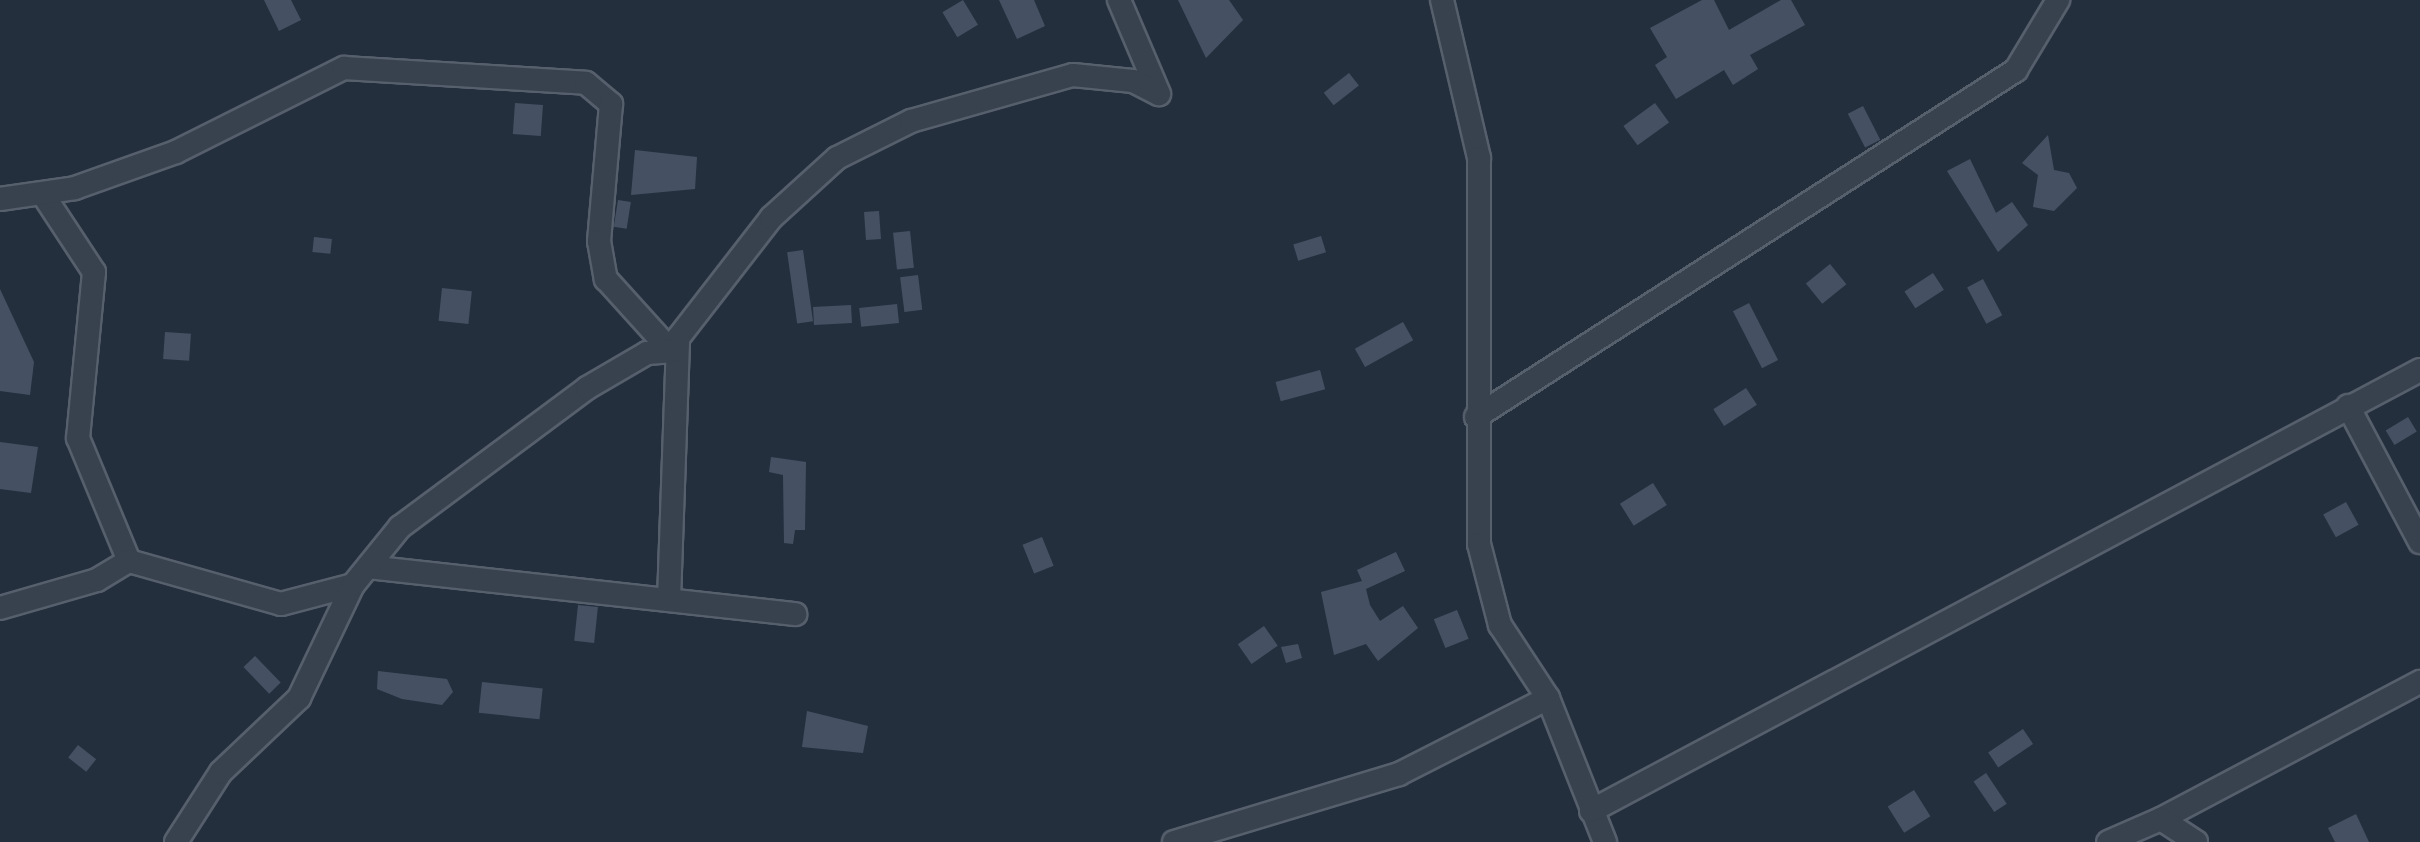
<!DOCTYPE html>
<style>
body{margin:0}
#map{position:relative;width:2420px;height:842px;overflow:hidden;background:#242f3e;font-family:Arial,sans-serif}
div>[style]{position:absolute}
.building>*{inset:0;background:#455162;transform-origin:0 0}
.roads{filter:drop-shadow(2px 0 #565f6c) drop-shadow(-2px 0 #565f6c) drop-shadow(0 2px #565f6c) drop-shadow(0 -2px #565f6c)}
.street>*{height:22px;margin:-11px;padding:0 11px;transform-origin:11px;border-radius:11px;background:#38414e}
span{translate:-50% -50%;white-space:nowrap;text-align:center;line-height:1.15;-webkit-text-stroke:10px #1d2633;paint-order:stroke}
</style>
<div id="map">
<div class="building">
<div style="clip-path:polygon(264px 0,291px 0,301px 20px,279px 31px)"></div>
<div style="left:963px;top:0;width:29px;height:24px;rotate:59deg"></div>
<div style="clip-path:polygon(999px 0,1034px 0,1045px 26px,1017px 39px)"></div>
<div style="clip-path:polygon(1178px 0,1229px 0,1243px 20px,1206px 58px)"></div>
<div style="clip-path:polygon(1702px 0,1714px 0,1729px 30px,1781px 0,1791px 0,1805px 25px,1750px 55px,1758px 69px,1733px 85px,1724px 70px,1676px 99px,1655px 65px,1667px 57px,1650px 28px)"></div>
<div style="left:1349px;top:73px;width:16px;height:32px;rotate:52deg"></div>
<div style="left:515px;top:103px;width:28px;height:31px;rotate:4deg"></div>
<div style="left:1655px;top:103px;width:24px;height:39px;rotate:54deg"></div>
<div style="left:1863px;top:106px;width:38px;height:17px;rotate:63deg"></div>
<div style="clip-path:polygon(2048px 135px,2054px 170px,2069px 173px,2077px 188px,2054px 211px,2033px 207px,2038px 175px,2022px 163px)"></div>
<div style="clip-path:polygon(635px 150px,697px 157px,695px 189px,631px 195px)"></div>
<div style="clip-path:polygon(1970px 159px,1996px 213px,2012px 202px,2028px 225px,1998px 252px,1947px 171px)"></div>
<div style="left:618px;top:200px;width:13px;height:27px;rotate:9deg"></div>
<div style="left:879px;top:211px;width:28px;height:15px;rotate:86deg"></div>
<div style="left:910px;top:231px;width:37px;height:17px;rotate:84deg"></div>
<div style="left:1321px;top:236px;width:17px;height:29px;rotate:73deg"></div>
<div style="left:314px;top:237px;width:18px;height:15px;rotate:6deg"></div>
<div style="left:803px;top:250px;width:72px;height:16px;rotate:82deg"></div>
<div style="left:1830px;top:264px;width:26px;height:31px;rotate:51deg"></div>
<div style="left:1933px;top:273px;width:20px;height:34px;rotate:57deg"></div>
<div style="left:918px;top:275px;width:35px;height:18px;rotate:83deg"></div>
<div style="left:1983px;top:279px;width:41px;height:18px;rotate:62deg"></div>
<div style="left:442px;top:288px;width:30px;height:33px;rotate:6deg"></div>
<div style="clip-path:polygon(0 289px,34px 362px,30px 395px,0 391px)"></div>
<div style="left:1749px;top:303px;width:64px;height:18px;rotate:63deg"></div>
<div style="left:897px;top:304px;width:19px;height:38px;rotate:84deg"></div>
<div style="left:851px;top:305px;width:18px;height:38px;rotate:87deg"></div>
<div style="left:1403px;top:322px;width:21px;height:55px;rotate:61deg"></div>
<div style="left:165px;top:332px;width:26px;height:27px;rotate:4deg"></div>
<div style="left:1320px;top:370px;width:20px;height:46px;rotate:75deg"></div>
<div style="left:1746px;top:388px;width:20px;height:39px;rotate:57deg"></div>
<div style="left:2408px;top:417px;width:17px;height:26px;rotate:59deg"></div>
<div style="clip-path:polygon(0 442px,38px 447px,31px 493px,0 489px)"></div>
<div style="clip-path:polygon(771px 457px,806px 462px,805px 530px,795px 530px,793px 544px,784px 543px,783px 475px,769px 472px)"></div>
<div style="left:1653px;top:483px;width:26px;height:39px;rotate:58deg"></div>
<div style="left:2346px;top:502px;width:26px;height:26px;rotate:61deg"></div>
<div style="left:1042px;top:537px;width:31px;height:21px;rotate:68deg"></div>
<div style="clip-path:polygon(1396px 552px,1405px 571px,1366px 589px,1370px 605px,1380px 621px,1403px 606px,1418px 628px,1378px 661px,1366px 644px,1334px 655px,1321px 592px,1362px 581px,1357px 570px)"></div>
<div style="left:578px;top:605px;width:20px;height:36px;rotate:6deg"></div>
<div style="left:1457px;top:610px;width:31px;height:25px;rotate:68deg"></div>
<div style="left:1264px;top:626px;width:24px;height:32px;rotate:55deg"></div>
<div style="clip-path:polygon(1298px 644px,1302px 658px,1286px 663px,1281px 647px)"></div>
<div style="left:255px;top:656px;width:37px;height:16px;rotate:46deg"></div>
<div style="clip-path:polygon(378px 671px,447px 679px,453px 692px,442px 705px,402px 699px,377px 689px)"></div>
<div style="left:482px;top:682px;width:61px;height:31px;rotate:6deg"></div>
<div style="clip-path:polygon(807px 711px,868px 726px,863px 753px,802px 747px)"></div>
<div style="left:2023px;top:729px;width:18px;height:42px;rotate:56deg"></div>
<div style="left:78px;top:745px;width:23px;height:16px;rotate:38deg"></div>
<div style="left:1986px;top:773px;width:37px;height:15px;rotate:56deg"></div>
<div style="left:1914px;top:790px;width:31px;height:31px;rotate:58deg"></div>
<div style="clip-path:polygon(2356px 814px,2369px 842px,2335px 842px,2328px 828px)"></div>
</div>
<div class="roads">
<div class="street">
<div style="left:1119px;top:0;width:102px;rotate:66.9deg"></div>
<div style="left:1442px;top:0;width:162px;rotate:76.8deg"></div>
<div style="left:1479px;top:158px;width:386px;rotate:90deg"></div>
<div style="left:1479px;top:544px;width:84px;rotate:75.5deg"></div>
<div style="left:1500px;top:625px;width:87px;rotate:56.7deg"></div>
<div style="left:1548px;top:698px;width:155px;rotate:68.4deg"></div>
<div style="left:44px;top:196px;width:91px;rotate:56.7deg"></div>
<div style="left:94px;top:272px;width:167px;rotate:95.5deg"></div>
<div style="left:78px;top:438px;width:133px;rotate:67.5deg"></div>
<div style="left:129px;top:561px;width:158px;rotate:15.8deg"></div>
<div style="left:281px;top:604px;width:74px;rotate:-14.8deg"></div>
<div style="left:0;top:199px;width:76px;rotate:-8.3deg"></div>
<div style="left:75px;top:188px;width:107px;rotate:-19.6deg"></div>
<div style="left:176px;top:152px;width:188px;rotate:-26.6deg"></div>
<div style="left:344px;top:68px;width:242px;rotate:3.5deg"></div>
<div style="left:586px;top:83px;width:33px;rotate:40deg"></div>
<div style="left:611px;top:104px;width:138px;rotate:95deg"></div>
<div style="left:599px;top:241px;width:39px;rotate:80deg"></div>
<div style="left:606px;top:279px;width:97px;rotate:47.9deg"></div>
<div style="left:2348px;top:406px;width:154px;rotate:62.1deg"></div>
<div style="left:1476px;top:417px;width:642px;rotate:-32.72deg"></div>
<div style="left:2016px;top:70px;width:82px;rotate:-59deg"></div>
<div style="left:368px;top:567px;width:430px;rotate:6.3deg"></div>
<div style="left:669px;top:600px;width:262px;rotate:-88deg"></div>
<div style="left:678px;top:338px;width:152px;rotate:-52.2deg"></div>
<div style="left:771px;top:218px;width:89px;rotate:-42.3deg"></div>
<div style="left:837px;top:158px;width:83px;rotate:-26.6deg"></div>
<div style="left:911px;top:121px;width:168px;rotate:-15.9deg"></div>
<div style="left:1073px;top:75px;width:60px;rotate:5.7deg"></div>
<div style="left:1133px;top:81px;width:29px;rotate:27deg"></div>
<div style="left:0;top:608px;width:101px;rotate:-16.1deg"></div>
<div style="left:97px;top:580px;width:37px;rotate:-31deg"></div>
<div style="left:1591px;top:811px;width:939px;rotate:-28.01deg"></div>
<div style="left:2161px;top:819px;width:293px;rotate:-27.9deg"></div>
<div style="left:176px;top:842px;width:83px;rotate:-57.3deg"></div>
<div style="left:221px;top:772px;width:108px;rotate:-43.5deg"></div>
<div style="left:299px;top:698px;width:125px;rotate:-64.5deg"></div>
<div style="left:353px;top:585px;width:75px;rotate:-51deg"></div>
<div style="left:400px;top:527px;width:233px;rotate:-36.6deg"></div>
<div style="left:587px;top:388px;width:69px;rotate:-30.3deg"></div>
<div style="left:647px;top:353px;width:28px;rotate:-4deg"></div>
<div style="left:1174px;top:842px;width:235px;rotate:-16.8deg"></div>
<div style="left:1399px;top:774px;width:167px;rotate:-27deg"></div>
<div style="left:2108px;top:842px;width:58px;rotate:-23.5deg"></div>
<div style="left:2161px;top:819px;width:42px;rotate:33.3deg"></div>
</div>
</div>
</div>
